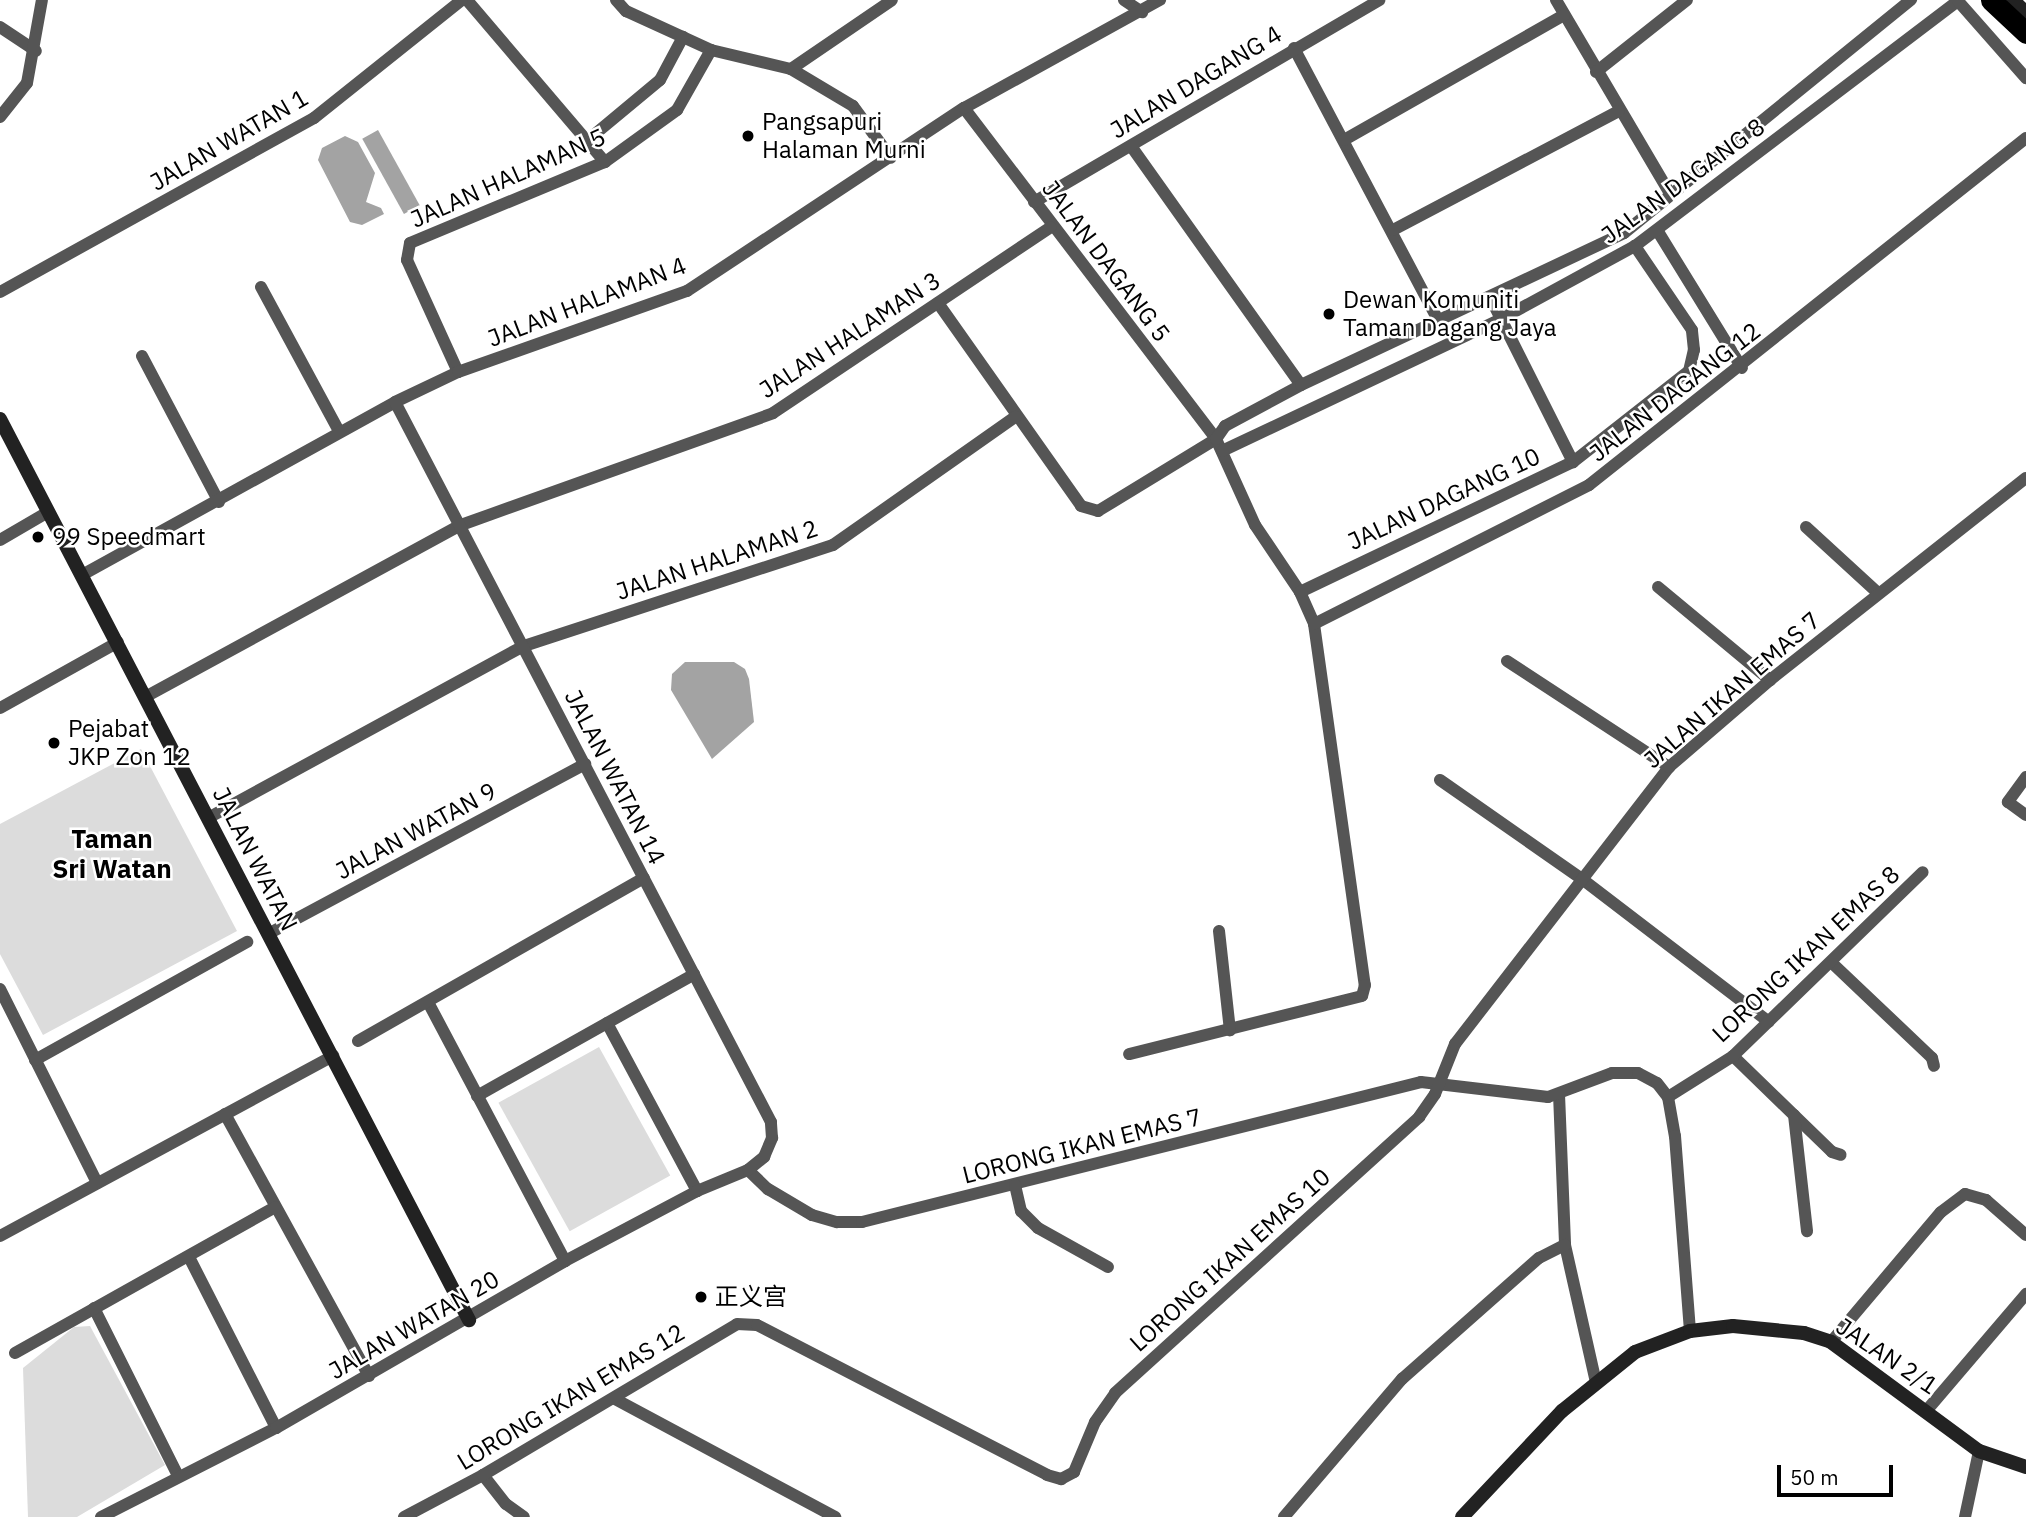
<!DOCTYPE html>
<meta charset="utf-8">
<style>
body{margin:0}
#map{position:relative;width:2026px;height:1517px;overflow:hidden;background:#fff;font-family:"IBM Plex Sans","Noto Sans SC",sans-serif}
div>[style]{position:absolute}
.green>*{inset:0;background:#dcdcdc;transform-origin:0 0}
.water>*{inset:0;background:#a3a3a3;transform-origin:0 0}
.street>*{height:12px;margin:-6px;padding:0 6px;transform-origin:6px;border-radius:6px;background:#555}
.secondary>*{height:14px;margin:-7px;padding:0 7px;transform-origin:7px;border-radius:7px;background:#222}
.highway>*{height:21px;margin:-10.5px;padding:0 10.5px;transform-origin:10.5px;border-radius:10.5px;background:#000}
.dots>*{width:19px;height:19px;translate:-50% -50%;box-sizing:border-box;border:4px solid #fff;border-radius:50%}
span{translate:-50% -50%;white-space:nowrap;text-align:center;line-height:1.15;-webkit-text-stroke:5px #fff;paint-order:stroke}
.street-label{font-size:24px;color:#000}
.poi-label{font-size:24px;color:#000}
.left{translate:0 -50%;text-align:left}
.neighbourhood-label{font-size:26px;color:#000;font-weight:700}
.scale{position:absolute;left:1777px;top:1465px;width:116px;height:32px;box-sizing:border-box;border:4px solid #000;border-top:0;padding-left:9px;font-size:21px;line-height:24px;white-space:nowrap;color:#000;-webkit-text-stroke:5px #fff;paint-order:stroke}
</style>
<div id="map">
<div class="green">
<div style="clip-path:polygon(141px 749px,237px 931px,43px 1035px,0 954px,0 824px)"></div>
<div style="left:599px;top:1047px;width:147px;height:115px;rotate:61deg"></div>
<div style="clip-path:polygon(90px 1326px,165px 1465px,77px 1517px,28px 1517px,23px 1368px,74px 1327px)"></div>
</div>
<div class="water">
<div style="left:378px;top:130px;width:86px;height:18px;rotate:61deg"></div>
<div style="clip-path:polygon(345px 136px,358px 142px,375px 173px,366px 202px,381px 208px,384px 214px,362px 225px,350px 222px,318px 160px,322px 148px)"></div>
<div style="clip-path:polygon(685px 662px,734px 662px,745px 669px,749px 679px,754px 722px,712px 759px,671px 690px,672px 674px)"></div>
</div>
<div class="street">
<div style="left:467px;top:0;width:213px;rotate:49.6deg"></div>
<div style="left:616px;top:0;width:15px;rotate:48deg"></div>
<div style="left:626px;top:11px;width:94px;rotate:24.6deg"></div>
<div style="left:711px;top:50px;width:82px;rotate:13.4deg"></div>
<div style="left:791px;top:69px;width:72px;rotate:30.8deg"></div>
<div style="left:853px;top:106px;width:64px;rotate:53.8deg"></div>
<div style="left:1124px;top:0;width:22px;rotate:34deg"></div>
<div style="left:1556px;top:0;width:226px;rotate:59.5deg"></div>
<div style="left:0;top:27px;width:43px;rotate:33.7deg"></div>
<div style="left:1294px;top:48px;width:308px;rotate:62.1deg"></div>
<div style="left:791px;top:69px;width:122px;rotate:-34.3deg"></div>
<div style="left:1596px;top:72px;width:116px;rotate:-38.4deg"></div>
<div style="left:964px;top:108px;width:416px;rotate:52.7deg"></div>
<div style="left:1216px;top:439px;width:94px;rotate:65.6deg"></div>
<div style="left:1255px;top:525px;width:81px;rotate:56.1deg"></div>
<div style="left:1300px;top:592px;width:35px;rotate:66deg"></div>
<div style="left:1314px;top:624px;width:365px;rotate:82deg"></div>
<div style="left:1365px;top:985px;width:11px;rotate:105deg"></div>
<div style="left:1362px;top:996px;width:240px;rotate:166deg"></div>
<div style="left:0;top:117px;width:43px;rotate:-51.5deg"></div>
<div style="left:27px;top:83px;width:84px;rotate:-79.8deg"></div>
<div style="left:589px;top:139px;width:92px;rotate:-39.7deg"></div>
<div style="left:660px;top:80px;width:49px;rotate:-61.9deg"></div>
<div style="left:1344px;top:140px;width:253px;rotate:-29.6deg"></div>
<div style="left:1131px;top:146px;width:293px;rotate:54.6deg"></div>
<div style="left:1034px;top:202px;width:400px;rotate:-30.3deg"></div>
<div style="left:1393px;top:230px;width:255px;rotate:-27.8deg"></div>
<div style="left:1657px;top:230px;width:162px;rotate:58.4deg"></div>
<div style="left:261px;top:287px;width:164px;rotate:61.6deg"></div>
<div style="left:0;top:292px;width:359px;rotate:-29deg"></div>
<div style="left:314px;top:118px;width:189px;rotate:-38.6deg"></div>
<div style="left:1490px;top:297px;width:185px;rotate:63.3deg"></div>
<div style="left:938px;top:303px;width:248px;rotate:54.8deg"></div>
<div style="left:1081px;top:506px;width:18px;rotate:16deg"></div>
<div style="left:1098px;top:511px;width:138px;rotate:-31.4deg"></div>
<div style="left:1216px;top:439px;width:16px;rotate:-55deg"></div>
<div style="left:1225px;top:426px;width:86px;rotate:-28.3deg"></div>
<div style="left:1301px;top:385px;width:357px;rotate:-25.2deg"></div>
<div style="left:1624px;top:233px;width:370px;rotate:-39.1deg"></div>
<div style="left:142px;top:356px;width:165px;rotate:62.2deg"></div>
<div style="left:458px;top:372px;width:123px;rotate:-114.5deg"></div>
<div style="left:407px;top:260px;width:17px;rotate:-80deg"></div>
<div style="left:410px;top:243px;width:211px;rotate:-22.6deg"></div>
<div style="left:605px;top:162px;width:89px;rotate:-35.8deg"></div>
<div style="left:677px;top:110px;width:69px;rotate:-60.5deg"></div>
<div style="left:1222px;top:451px;width:309px;rotate:-25.3deg"></div>
<div style="left:1501px;top:319px;width:153px;rotate:-28.6deg"></div>
<div style="left:1635px;top:246px;width:405px;rotate:-37.2deg"></div>
<div style="left:1958px;top:1px;width:103px;rotate:48.6deg"></div>
<div style="left:1806px;top:527px;width:98px;rotate:42.5deg"></div>
<div style="left:0;top:540px;width:56px;rotate:-30.3deg"></div>
<div style="left:82px;top:575px;width:358px;rotate:-28.9deg"></div>
<div style="left:395px;top:402px;width:70px;rotate:-25.5deg"></div>
<div style="left:458px;top:372px;width:243px;rotate:-19.5deg"></div>
<div style="left:687px;top:291px;width:332px;rotate:-33.5deg"></div>
<div style="left:964px;top:108px;width:224px;rotate:-28.9deg"></div>
<div style="left:1658px;top:587px;width:146px;rotate:39.7deg"></div>
<div style="left:1300px;top:592px;width:302px;rotate:-25.5deg"></div>
<div style="left:1573px;top:462px;width:147px;rotate:-38.1deg"></div>
<div style="left:1689px;top:371px;width:22px;rotate:-77deg"></div>
<div style="left:1694px;top:350px;width:20px;rotate:-96deg"></div>
<div style="left:1692px;top:330px;width:102px;rotate:-124.2deg"></div>
<div style="left:1314px;top:624px;width:308px;rotate:-26.8deg"></div>
<div style="left:1589px;top:485px;width:558px;rotate:-38.45deg"></div>
<div style="left:1507px;top:661px;width:194px;rotate:33.2deg"></div>
<div style="left:147px;top:696px;width:358px;rotate:-28.6deg"></div>
<div style="left:461px;top:525px;width:331px;rotate:-19.7deg"></div>
<div style="left:773px;top:413px;width:334px;rotate:-33.8deg"></div>
<div style="left:0;top:708px;width:135px;rotate:-29.2deg"></div>
<div style="left:2026px;top:777px;width:31px;rotate:126deg"></div>
<div style="left:2008px;top:802px;width:22px;rotate:36deg"></div>
<div style="left:1440px;top:780px;width:173px;rotate:34.9deg"></div>
<div style="left:1582px;top:879px;width:235px;rotate:37.4deg"></div>
<div style="left:208px;top:818px;width:360px;rotate:-28.6deg"></div>
<div style="left:524px;top:646px;width:325px;rotate:-18.1deg"></div>
<div style="left:833px;top:545px;width:223px;rotate:-35.1deg"></div>
<div style="left:1219px;top:931px;width:100px;rotate:83.7deg"></div>
<div style="left:268px;top:934px;width:360px;rotate:-28.2deg"></div>
<div style="left:1832px;top:963px;width:138px;rotate:43.5deg"></div>
<div style="left:1932px;top:1058px;width:8px;rotate:76deg"></div>
<div style="left:0;top:989px;width:217px;rotate:63.4deg"></div>
<div style="left:429px;top:1004px;width:291px;rotate:62.1deg"></div>
<div style="left:607px;top:1023px;width:191px;rotate:61.8deg"></div>
<div style="left:358px;top:1041px;width:329px;rotate:-29.7deg"></div>
<div style="left:1733px;top:1056px;width:138px;rotate:44.1deg"></div>
<div style="left:1832px;top:1152px;width:9px;rotate:18deg"></div>
<div style="left:35px;top:1060px;width:243px;rotate:-29.1deg"></div>
<div style="left:1559px;top:1094px;width:151px;rotate:87.7deg"></div>
<div style="left:1565px;top:1245px;width:141px;rotate:77.3deg"></div>
<div style="left:477px;top:1096px;width:249px;rotate:-29.3deg"></div>
<div style="left:1668px;top:1097px;width:77px;rotate:-32.2deg"></div>
<div style="left:1733px;top:1056px;width:264px;rotate:-44.1deg"></div>
<div style="left:225px;top:1114px;width:299px;rotate:61.2deg"></div>
<div style="left:1794px;top:1115px;width:117px;rotate:83.6deg"></div>
<div style="left:748px;top:1170px;width:28px;rotate:44deg"></div>
<div style="left:768px;top:1189px;width:51px;rotate:30.6deg"></div>
<div style="left:812px;top:1215px;width:26px;rotate:16deg"></div>
<div style="left:837px;top:1222px;width:25px"></div>
<div style="left:862px;top:1222px;width:576px;rotate:-14.06deg"></div>
<div style="left:1421px;top:1082px;width:128px;rotate:6.7deg"></div>
<div style="left:1548px;top:1097px;width:68px;rotate:-20.6deg"></div>
<div style="left:1612px;top:1073px;width:26px"></div>
<div style="left:1638px;top:1073px;width:21px;rotate:28deg"></div>
<div style="left:1657px;top:1083px;width:18px;rotate:52deg"></div>
<div style="left:1668px;top:1097px;width:40px;rotate:80deg"></div>
<div style="left:1675px;top:1136px;width:196px;rotate:85.6deg"></div>
<div style="left:1015px;top:1185px;width:27px;rotate:77deg"></div>
<div style="left:1021px;top:1211px;width:24px;rotate:45deg"></div>
<div style="left:1038px;top:1228px;width:80px;rotate:29.1deg"></div>
<div style="left:0;top:1236px;width:379px;rotate:-28.4deg"></div>
<div style="left:189px;top:1257px;width:192px;rotate:63deg"></div>
<div style="left:94px;top:1308px;width:188px;rotate:63.4deg"></div>
<div style="left:1831px;top:1342px;width:170px;rotate:-49.8deg"></div>
<div style="left:1941px;top:1212px;width:30px;rotate:-37deg"></div>
<div style="left:1965px;top:1194px;width:22px;rotate:16deg"></div>
<div style="left:1986px;top:1200px;width:53px;rotate:41.2deg"></div>
<div style="left:15px;top:1353px;width:298px;rotate:-29.3deg"></div>
<div style="left:615px;top:1399px;width:250px;rotate:28.2deg"></div>
<div style="left:1927px;top:1410px;width:153px;rotate:-49.5deg"></div>
<div style="left:483px;top:1475px;width:37px;rotate:52deg"></div>
<div style="left:506px;top:1504px;width:22px;rotate:36deg"></div>
<div style="left:101px;top:1517px;width:196px;rotate:-27deg"></div>
<div style="left:276px;top:1428px;width:334px;rotate:-30deg"></div>
<div style="left:565px;top:1261px;width:149px;rotate:-27.9deg"></div>
<div style="left:697px;top:1191px;width:55px;rotate:-22.4deg"></div>
<div style="left:748px;top:1170px;width:21px;rotate:-39deg"></div>
<div style="left:764px;top:1157px;width:21px;rotate:-67deg"></div>
<div style="left:772px;top:1138px;width:16px;rotate:-94deg"></div>
<div style="left:771px;top:1122px;width:812px;rotate:-117.57deg"></div>
<div style="left:404px;top:1517px;width:89px;rotate:-28deg"></div>
<div style="left:483px;top:1475px;width:295px;rotate:-30.7deg"></div>
<div style="left:737px;top:1324px;width:20px;rotate:3deg"></div>
<div style="left:757px;top:1325px;width:326px;rotate:27.3deg"></div>
<div style="left:1047px;top:1475px;width:15px;rotate:16deg"></div>
<div style="left:1061px;top:1479px;width:15px;rotate:-28deg"></div>
<div style="left:1074px;top:1472px;width:54px;rotate:-67.2deg"></div>
<div style="left:1095px;top:1422px;width:35px;rotate:-55deg"></div>
<div style="left:1115px;top:1393px;width:411px;rotate:-42.2deg"></div>
<div style="left:1419px;top:1117px;width:28px;rotate:-55deg"></div>
<div style="left:1435px;top:1094px;width:54px;rotate:-68.2deg"></div>
<div style="left:1455px;top:1044px;width:350px;rotate:-52.3deg"></div>
<div style="left:1669px;top:767px;width:133px;rotate:-40.7deg"></div>
<div style="left:1770px;top:680px;width:326px;rotate:-38.3deg"></div>
<div style="left:1284px;top:1517px;width:182px;rotate:-49.5deg"></div>
<div style="left:1402px;top:1379px;width:183px;rotate:-41.5deg"></div>
<div style="left:1539px;top:1258px;width:29px;rotate:-27deg"></div>
<div style="left:1965px;top:1517px;width:67px;rotate:-78deg"></div>
</div>
<div class="secondary">
<div style="left:2013px;top:0;width:18px;rotate:45deg"></div>
<div style="left:0;top:419px;width:1016px;rotate:62.5deg"></div>
<div style="left:1462px;top:1517px;width:146px;rotate:-46.7deg"></div>
<div style="left:1562px;top:1411px;width:94px;rotate:-38.9deg"></div>
<div style="left:1635px;top:1352px;width:59px;rotate:-20.9deg"></div>
<div style="left:1690px;top:1331px;width:43px;rotate:-6.6deg"></div>
<div style="left:1733px;top:1326px;width:71px;rotate:5.6deg"></div>
<div style="left:1804px;top:1333px;width:28px;rotate:18deg"></div>
<div style="left:1831px;top:1342px;width:184px;rotate:36.4deg"></div>
<div style="left:1979px;top:1451px;width:50px;rotate:18.8deg"></div>
</div>
<div class="highway">
<div style="left:1991px;top:0;width:48px;rotate:43.3deg"></div>
</div>
<div class="dots">
<div style="left:748px;top:136px;background:#000"></div>
<div style="left:1329px;top:314px;background:#000"></div>
<div style="left:38px;top:537px;background:#000"></div>
<div style="left:54px;top:743px;background:#000"></div>
<div style="left:701px;top:1297px;background:#000"></div>
</div>
<div class="street-label">
<span style="left:1196px;top:82px;rotate:-31deg">JALAN DAGANG 4</span>
<span style="left:229px;top:140px;rotate:-30deg">JALAN WATAN 1</span>
<span style="left:508px;top:178px;rotate:-24deg">JALAN HALAMAN 5</span>
<span style="left:1683px;top:181px;rotate:-36deg">JALAN DAGANG 8</span>
<span style="left:1106px;top:261px;rotate:53deg">JALAN DAGANG 5</span>
<span style="left:587px;top:302px;rotate:-21deg">JALAN HALAMAN 4</span>
<span style="left:850px;top:335px;rotate:-33deg">JALAN HALAMAN 3</span>
<span style="left:1675px;top:392px;rotate:-38deg">JALAN DAGANG 12</span>
<span style="left:1444px;top:499px;rotate:-25deg">JALAN DAGANG 10</span>
<span style="left:717px;top:560px;rotate:-18deg">JALAN HALAMAN 2</span>
<span style="left:1732px;top:690px;rotate:-41deg">JALAN IKAN EMAS 7</span>
<span style="left:615px;top:777px;rotate:63deg">JALAN WATAN 14</span>
<span style="left:416px;top:831px;rotate:-28deg">JALAN WATAN 9</span>
<span style="left:255px;top:859px;rotate:63deg">JALAN WATAN</span>
<span style="left:1806px;top:954px;rotate:-43deg">LORONG IKAN EMAS 8</span>
<span style="left:1082px;top:1146px;rotate:-14deg">LORONG IKAN EMAS 7</span>
<span style="left:1230px;top:1260px;rotate:-42deg">LORONG IKAN EMAS 10</span>
<span style="left:414px;top:1325px;rotate:-30deg">JALAN WATAN 20</span>
<span style="left:1887px;top:1356px;rotate:34deg">JALAN 2/1</span>
<span style="left:571px;top:1397px;rotate:-31deg">LORONG IKAN EMAS 12</span>
</div>
<div class="poi-label">
<span class="left" style="left:762px;top:136px">Pangsapuri<br>Halaman Murni</span>
<span class="left" style="left:1343px;top:314px">Dewan Komuniti<br>Taman Dagang Jaya</span>
<span class="left" style="left:52px;top:537px">99 Speedmart</span>
<span class="left" style="left:68px;top:743px">Pejabat<br>JKP Zon 12</span>
<span class="left" style="left:715px;top:1297px">正义宫</span>
</div>
<div class="neighbourhood-label">
<span style="left:112px;top:854px">Taman<br>Sri Watan</span>
</div>
<div class="scale">50 m</div>
</div>
